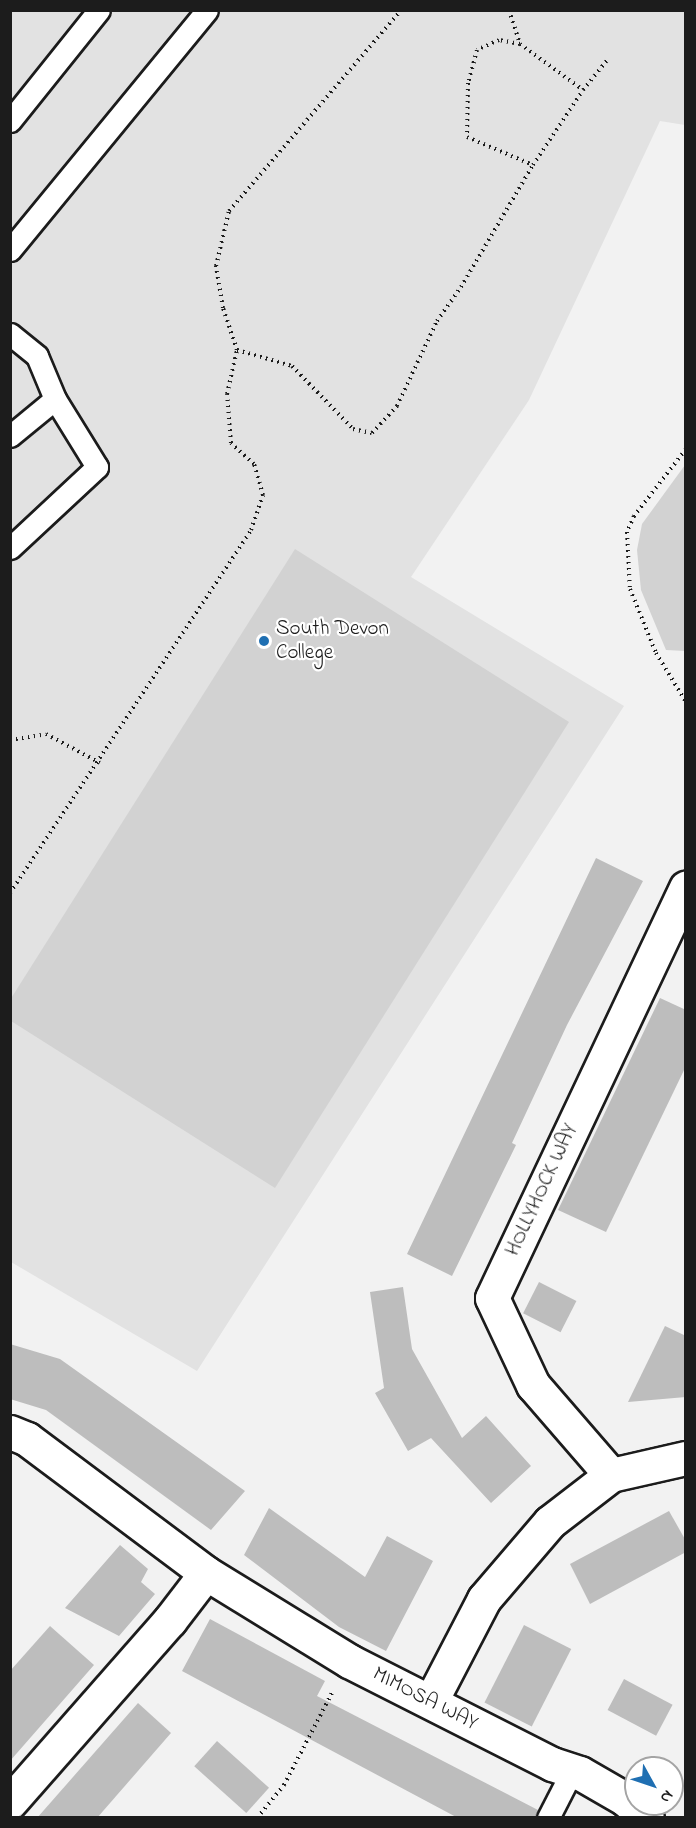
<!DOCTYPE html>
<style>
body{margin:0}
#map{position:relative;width:696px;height:1828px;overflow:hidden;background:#f2f2f2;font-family:"Indie Flower",sans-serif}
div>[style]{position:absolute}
.built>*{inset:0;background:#e2e2e2}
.green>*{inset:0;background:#d2d2d2}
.building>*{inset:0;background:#bdbdbd;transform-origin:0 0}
.path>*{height:4px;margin-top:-2px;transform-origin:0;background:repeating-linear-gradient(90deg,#1c1c1c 0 1.5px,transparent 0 6px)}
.roads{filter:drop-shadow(2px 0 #1c1c1c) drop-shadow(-2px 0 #1c1c1c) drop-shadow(0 2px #1c1c1c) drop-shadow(0 -2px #1c1c1c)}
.lane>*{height:21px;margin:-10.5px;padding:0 10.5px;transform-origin:10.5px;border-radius:10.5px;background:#fff}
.street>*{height:33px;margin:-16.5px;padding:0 16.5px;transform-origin:16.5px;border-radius:16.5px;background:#fff}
.dots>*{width:16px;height:16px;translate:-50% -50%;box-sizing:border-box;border:3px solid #fff;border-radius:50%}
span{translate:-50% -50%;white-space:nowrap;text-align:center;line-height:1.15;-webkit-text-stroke:4.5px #fff;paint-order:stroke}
.poi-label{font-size:21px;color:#1c1c1c}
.left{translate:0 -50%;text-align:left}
.street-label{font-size:21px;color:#1c1c1c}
.frame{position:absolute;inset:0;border:12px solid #1c1c1c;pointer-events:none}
.north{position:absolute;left:624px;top:1756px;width:60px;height:60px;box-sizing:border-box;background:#fff;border:2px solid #a4a4a4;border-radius:50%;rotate:130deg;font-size:16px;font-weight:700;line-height:24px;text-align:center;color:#1c1c1c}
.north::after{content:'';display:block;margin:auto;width:21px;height:27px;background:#1f6fb2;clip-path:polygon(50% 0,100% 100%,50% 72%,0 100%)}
</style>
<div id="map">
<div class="built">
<div style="clip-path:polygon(11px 11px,685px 11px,685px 125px,660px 121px,529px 400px,411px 577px,624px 706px,197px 1371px,11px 1262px)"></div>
</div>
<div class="green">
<div style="clip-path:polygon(685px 465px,685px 651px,666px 650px,641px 590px,637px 550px,642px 524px)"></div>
<div style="clip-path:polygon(295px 549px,569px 722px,275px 1188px,11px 1021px,10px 1000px)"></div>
</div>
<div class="building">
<div style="clip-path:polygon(596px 858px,643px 881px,567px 1025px,512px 1143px,516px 1145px,452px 1276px,407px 1254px)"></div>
<div style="clip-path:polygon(660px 998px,686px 1010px,686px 1066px,606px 1232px,558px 1210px)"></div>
<div style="left:539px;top:1282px;width:42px;height:35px;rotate:27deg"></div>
<div style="clip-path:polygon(403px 1287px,412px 1349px,462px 1438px,486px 1416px,531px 1466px,491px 1503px,431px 1438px,408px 1451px,375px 1393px,384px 1388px,370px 1292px)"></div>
<div style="clip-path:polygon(665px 1326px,686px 1336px,686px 1397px,628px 1402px)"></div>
<div style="clip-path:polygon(10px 1344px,60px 1359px,245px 1491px,211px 1530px,46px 1410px,10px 1399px)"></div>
<div style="clip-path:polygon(269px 1508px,365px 1577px,387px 1536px,433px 1561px,386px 1651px,339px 1627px,244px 1555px)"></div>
<div style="clip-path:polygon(669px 1511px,686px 1541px,686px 1552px,590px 1604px,570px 1564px)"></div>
<div style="clip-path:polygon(120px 1545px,148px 1569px,141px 1582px,155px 1594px,119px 1636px,65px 1608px)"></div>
<div style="clip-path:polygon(210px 1619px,325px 1681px,317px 1696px,538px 1810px,535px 1818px,458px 1818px,182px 1671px)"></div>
<div style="left:524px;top:1625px;width:53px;height:87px;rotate:27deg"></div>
<div style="clip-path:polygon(50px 1626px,94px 1665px,10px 1761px,10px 1671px)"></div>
<div style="left:624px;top:1679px;width:55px;height:35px;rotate:28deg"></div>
<div style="clip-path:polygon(138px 1703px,171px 1733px,97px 1818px,37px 1818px)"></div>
<div style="left:217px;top:1741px;width:70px;height:34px;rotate:42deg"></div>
</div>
<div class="path">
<div style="left:509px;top:10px;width:36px;rotate:72deg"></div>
<div style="left:520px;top:44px;width:78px;rotate:36.1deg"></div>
<div style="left:583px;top:90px;width:38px;rotate:-51deg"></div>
<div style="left:520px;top:44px;width:21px;rotate:-169deg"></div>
<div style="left:499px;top:40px;width:24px;rotate:156deg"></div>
<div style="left:477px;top:50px;width:34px;rotate:105deg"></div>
<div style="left:468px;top:83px;width:54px;rotate:91.1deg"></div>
<div style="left:467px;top:137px;width:72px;rotate:23deg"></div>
<div style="left:533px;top:165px;width:90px;rotate:-56.3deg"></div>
<div style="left:237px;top:350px;width:44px;rotate:-108.4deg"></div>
<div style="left:223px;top:308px;width:43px;rotate:-99.5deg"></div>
<div style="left:216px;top:266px;width:57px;rotate:-76.7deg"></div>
<div style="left:229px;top:211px;width:265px;rotate:-49.4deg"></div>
<div style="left:686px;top:449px;width:85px;rotate:127.8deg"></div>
<div style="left:634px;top:516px;width:17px;rotate:114deg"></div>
<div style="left:627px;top:532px;width:57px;rotate:87deg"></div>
<div style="left:630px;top:589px;width:69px;rotate:67.9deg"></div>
<div style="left:656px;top:653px;width:57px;rotate:58.5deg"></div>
<div style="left:10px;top:740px;width:36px;rotate:-9deg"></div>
<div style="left:46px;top:734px;width:61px;rotate:28.2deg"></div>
<div style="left:10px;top:893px;width:436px;rotate:-56.4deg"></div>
<div style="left:251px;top:530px;width:37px;rotate:-71deg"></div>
<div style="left:263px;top:495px;width:32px;rotate:-106deg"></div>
<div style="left:254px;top:464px;width:31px;rotate:-138deg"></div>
<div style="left:231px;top:443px;width:49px;rotate:-94.7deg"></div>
<div style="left:227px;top:394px;width:45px;rotate:-77.2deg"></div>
<div style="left:237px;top:350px;width:57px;rotate:16.2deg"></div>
<div style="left:292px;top:366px;width:88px;rotate:45.9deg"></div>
<div style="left:353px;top:429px;width:19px;rotate:12deg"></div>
<div style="left:372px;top:433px;width:37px;rotate:-47deg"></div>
<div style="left:397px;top:406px;width:94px;rotate:-64.8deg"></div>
<div style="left:437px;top:321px;width:42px;rotate:-54.8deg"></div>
<div style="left:461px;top:287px;width:142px;rotate:-59.5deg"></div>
<div style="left:257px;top:1818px;width:43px;rotate:-50.7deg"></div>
<div style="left:284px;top:1785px;width:106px;rotate:-62.5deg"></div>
</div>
<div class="roads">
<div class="lane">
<div style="left:10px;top:121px;width:142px;rotate:-51.3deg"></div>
<div style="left:10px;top:250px;width:310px;rotate:-50.6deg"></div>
<div style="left:10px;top:334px;width:35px;rotate:39deg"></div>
<div style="left:37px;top:356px;width:47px;rotate:67.3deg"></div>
<div style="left:55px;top:399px;width:80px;rotate:58.3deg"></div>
<div style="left:97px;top:467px;width:119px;rotate:137deg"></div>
<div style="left:10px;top:436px;width:58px;rotate:-39.4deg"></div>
<div style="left:548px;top:1818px;width:53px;rotate:-62.9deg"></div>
</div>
<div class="street">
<div style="left:10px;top:1432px;width:18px;rotate:22deg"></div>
<div style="left:27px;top:1439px;width:224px;rotate:36.8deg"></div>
<div style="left:206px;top:1573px;width:168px;rotate:31.6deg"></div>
<div style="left:349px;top:1661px;width:228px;rotate:26.9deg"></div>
<div style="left:552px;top:1764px;width:29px;rotate:18deg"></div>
<div style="left:580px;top:1773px;width:52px;rotate:30deg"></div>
<div style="left:625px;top:1799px;width:29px;rotate:41deg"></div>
<div style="left:611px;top:1475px;width:119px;rotate:-130.9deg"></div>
<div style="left:533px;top:1385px;width:96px;rotate:-115.2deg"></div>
<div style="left:492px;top:1298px;width:454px;rotate:-64.7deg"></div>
<div style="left:431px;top:1701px;width:115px;rotate:-62.5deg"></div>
<div style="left:484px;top:1599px;width:101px;rotate:-49.4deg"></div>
<div style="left:550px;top:1522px;width:77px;rotate:-37.6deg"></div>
<div style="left:611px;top:1475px;width:77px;rotate:-12.8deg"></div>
<div style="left:10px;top:1802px;width:242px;rotate:-48.7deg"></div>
<div style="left:170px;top:1620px;width:59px;rotate:-52.5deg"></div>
</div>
</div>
<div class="dots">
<div style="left:264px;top:641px;background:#1f6fb2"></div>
</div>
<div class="poi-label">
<span class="left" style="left:276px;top:641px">South Devon<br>College</span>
</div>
<div class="street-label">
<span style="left:542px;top:1190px;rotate:-65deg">HOLLYHOCK WAY</span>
<span style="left:425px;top:1699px;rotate:27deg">MIMOSA WAY</span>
</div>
<div class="frame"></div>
<div class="north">N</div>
</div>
